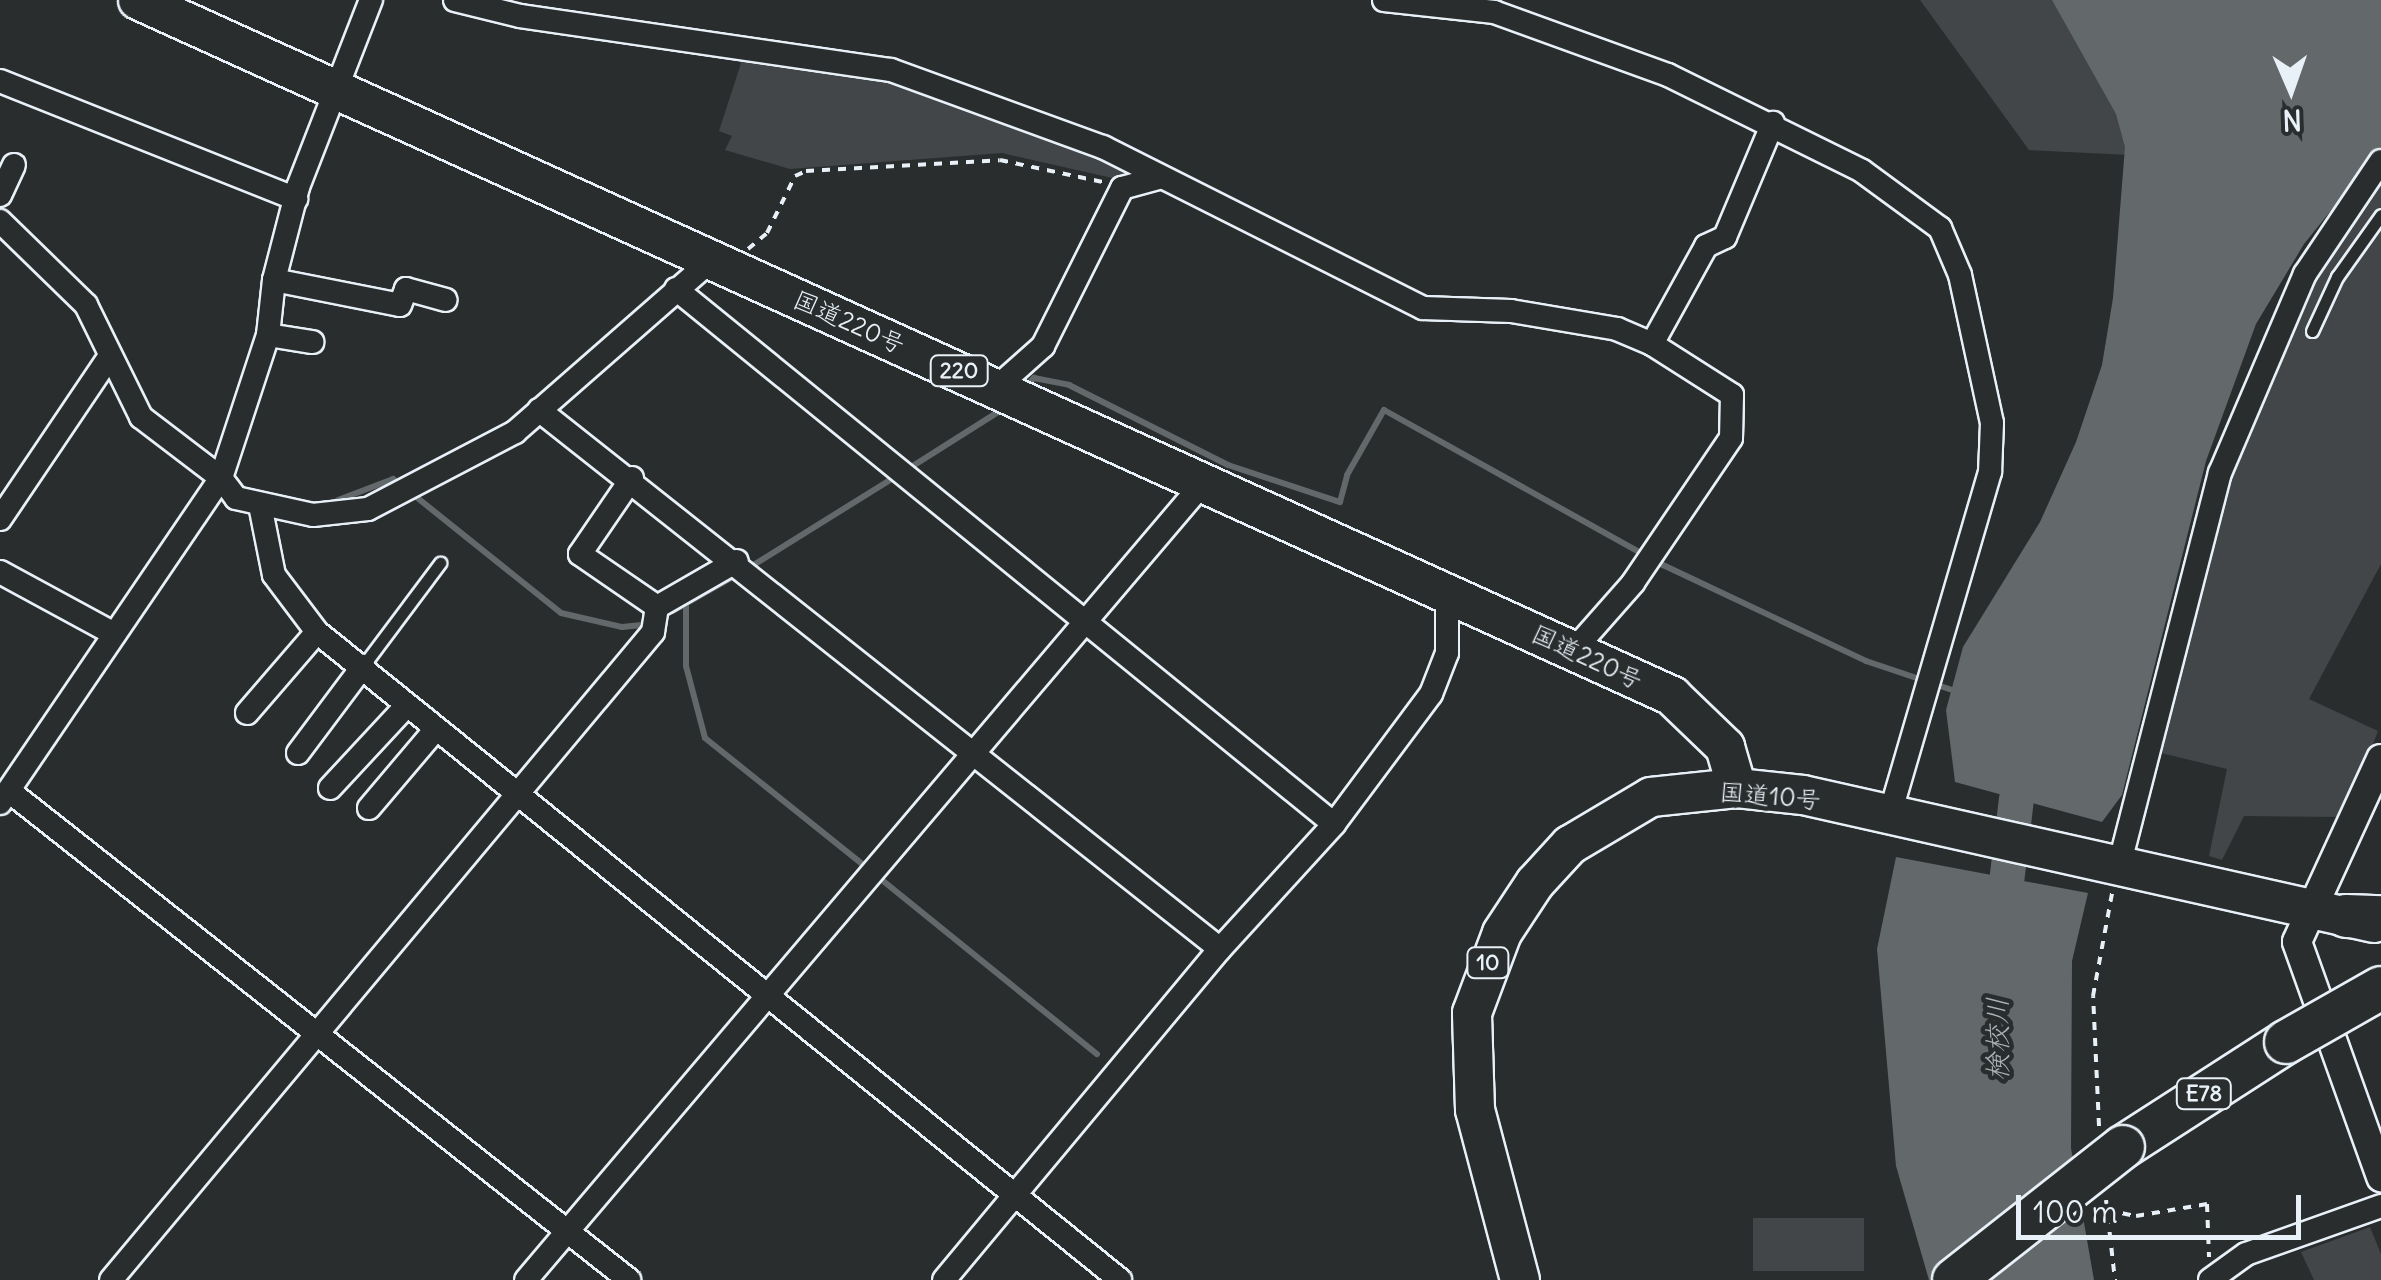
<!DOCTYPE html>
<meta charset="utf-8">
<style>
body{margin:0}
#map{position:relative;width:2381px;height:1280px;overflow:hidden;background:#2a2d2e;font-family:Delius,"Klee One",sans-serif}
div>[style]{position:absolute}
.green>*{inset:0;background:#424648;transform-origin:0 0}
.water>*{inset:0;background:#63686b}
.stream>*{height:6px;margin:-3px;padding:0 3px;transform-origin:3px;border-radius:3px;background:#63686b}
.river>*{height:35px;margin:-17.5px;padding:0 17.5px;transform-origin:17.5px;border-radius:17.5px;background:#63686b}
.path>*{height:4px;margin-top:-2px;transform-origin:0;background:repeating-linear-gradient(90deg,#e8f1f8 0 8px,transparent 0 16px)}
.roads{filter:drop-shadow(2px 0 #e8f1f8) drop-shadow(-2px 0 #e8f1f8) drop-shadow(0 2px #e8f1f8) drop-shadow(0 -2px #e8f1f8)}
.service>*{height:11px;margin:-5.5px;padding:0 5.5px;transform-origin:5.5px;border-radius:5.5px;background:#2a2d2e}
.minor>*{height:22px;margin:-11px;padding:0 11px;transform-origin:11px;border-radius:11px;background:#2a2d2e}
.tertiary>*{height:28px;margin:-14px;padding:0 14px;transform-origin:14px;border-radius:14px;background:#2a2d2e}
.trunk>*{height:38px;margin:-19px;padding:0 19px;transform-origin:19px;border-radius:19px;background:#2a2d2e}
.motorway>*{height:42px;margin:-21px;padding:0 21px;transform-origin:21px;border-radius:21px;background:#2a2d2e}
.bridges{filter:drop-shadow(2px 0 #e8f1f8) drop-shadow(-2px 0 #e8f1f8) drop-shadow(0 2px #e8f1f8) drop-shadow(0 -2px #e8f1f8)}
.motorway-bridge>*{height:42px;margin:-21px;padding:0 21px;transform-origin:21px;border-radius:21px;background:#2a2d2e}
span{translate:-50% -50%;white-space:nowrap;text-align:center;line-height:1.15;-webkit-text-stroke:9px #2a2d2e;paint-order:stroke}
.shield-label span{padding:2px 8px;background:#2a2d2e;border:2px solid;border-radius:8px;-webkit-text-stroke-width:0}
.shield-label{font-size:22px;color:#e8f1f8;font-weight:700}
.street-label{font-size:25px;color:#e8f1f8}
.water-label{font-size:28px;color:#acb3b9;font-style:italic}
.north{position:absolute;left:2241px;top:40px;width:100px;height:100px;-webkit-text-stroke:8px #2a2d2e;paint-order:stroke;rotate:178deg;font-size:28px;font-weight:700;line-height:40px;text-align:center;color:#e8f1f8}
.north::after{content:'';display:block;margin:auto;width:35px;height:45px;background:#e8f1f8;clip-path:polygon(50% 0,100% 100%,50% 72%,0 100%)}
.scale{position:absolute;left:2016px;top:1195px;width:285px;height:45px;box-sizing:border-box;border:5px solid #e8f1f8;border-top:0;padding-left:12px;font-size:30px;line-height:35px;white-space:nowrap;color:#e8f1f8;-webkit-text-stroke:8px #2a2d2e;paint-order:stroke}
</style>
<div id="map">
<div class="green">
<div style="clip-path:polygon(1920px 0,2381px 0,2381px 160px,2375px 167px,2029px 150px)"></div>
<div style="clip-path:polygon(743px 57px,827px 65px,942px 92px,1139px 173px,1121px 180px,1002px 153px,790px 169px,725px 150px,732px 136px,719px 131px)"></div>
<div style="clip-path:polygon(2381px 179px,2381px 564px,2309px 699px,2378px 731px,2345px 817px,2244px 816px,2222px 860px,2209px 856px,2227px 769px,2157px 752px,2222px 495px,2311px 285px)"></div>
<div style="left:1864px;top:1218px;width:53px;height:111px;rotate:90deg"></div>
<div style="clip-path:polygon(2370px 1227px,2381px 1254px,2381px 1280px,2314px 1280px,2301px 1252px)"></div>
</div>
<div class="water">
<div style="clip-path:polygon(2052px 0,2381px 0,2381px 148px,2304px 244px,2256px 324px,2206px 461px,2122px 795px,2102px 822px,1955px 782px,1946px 710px,1963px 647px,2040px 522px,2076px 442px,2102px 365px,2113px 298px,2125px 147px,2116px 114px)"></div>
<div style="clip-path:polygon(1896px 857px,2088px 893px,2072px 961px,2071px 1148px,2094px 1280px,1929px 1280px,1896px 1166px,1877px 949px)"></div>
</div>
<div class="stream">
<div style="left:1023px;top:389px;width:16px;rotate:-45deg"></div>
<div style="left:1034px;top:378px;width:36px;rotate:11deg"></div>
<div style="left:1069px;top:385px;width:178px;rotate:26.7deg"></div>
<div style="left:1228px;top:465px;width:118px;rotate:18.3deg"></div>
<div style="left:1340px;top:502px;width:28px;rotate:-75deg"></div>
<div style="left:1347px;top:475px;width:75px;rotate:-60.4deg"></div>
<div style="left:1384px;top:410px;width:319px;rotate:29.1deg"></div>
<div style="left:1663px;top:565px;width:225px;rotate:25.3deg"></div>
<div style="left:1866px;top:661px;width:91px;rotate:18.6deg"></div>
<div style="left:908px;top:469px;width:112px;rotate:-32.3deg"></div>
<div style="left:410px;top:492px;width:193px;rotate:38.7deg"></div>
<div style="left:561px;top:613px;width:63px;rotate:12.9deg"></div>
<div style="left:622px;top:627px;width:27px;rotate:-6deg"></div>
<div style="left:338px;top:500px;width:59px;rotate:-20.9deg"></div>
<div style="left:393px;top:479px;width:9px;rotate:41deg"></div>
<div style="left:747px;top:569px;width:178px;rotate:-31.9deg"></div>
<div style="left:686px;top:604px;width:62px;rotate:90deg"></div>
<div style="left:686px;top:666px;width:74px;rotate:75.2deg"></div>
<div style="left:705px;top:738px;width:208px;rotate:38.7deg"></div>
<div style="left:673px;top:611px;width:73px;rotate:-29.7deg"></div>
<div style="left:877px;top:876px;width:283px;rotate:39deg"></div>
</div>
<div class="river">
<div style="left:2001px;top:924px;width:126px;rotate:-83.2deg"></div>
</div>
<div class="path">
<div style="left:748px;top:249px;width:25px;rotate:-40deg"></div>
<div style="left:767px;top:233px;width:64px;rotate:-63.8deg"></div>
<div style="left:795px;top:176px;width:12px;rotate:-24deg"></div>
<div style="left:806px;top:171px;width:194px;rotate:-3.2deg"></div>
<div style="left:1000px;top:160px;width:105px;rotate:12.1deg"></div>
<div style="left:2099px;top:1126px;width:130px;rotate:-92.6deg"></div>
<div style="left:2093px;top:996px;width:105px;rotate:-79.5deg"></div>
<div style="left:2106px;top:1200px;width:81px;rotate:83.6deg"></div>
<div style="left:2107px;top:1210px;width:30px;rotate:12deg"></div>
<div style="left:2136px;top:1216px;width:72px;rotate:-9.6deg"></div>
<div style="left:2207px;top:1204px;width:53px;rotate:87.8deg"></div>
</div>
<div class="roads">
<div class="service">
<div style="left:2312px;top:331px;width:60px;rotate:-65.2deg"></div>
<div style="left:2337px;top:277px;width:76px;rotate:-54.6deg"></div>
<div style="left:363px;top:666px;width:129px;rotate:-53.2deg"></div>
</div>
<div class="minor">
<div style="left:455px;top:0;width:67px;rotate:13.8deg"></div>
<div style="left:520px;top:16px;width:375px;rotate:8.3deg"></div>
<div style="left:891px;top:70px;width:226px;rotate:20deg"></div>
<div style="left:1103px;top:147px;width:358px;rotate:26.7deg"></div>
<div style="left:1423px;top:308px;width:88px;rotate:2deg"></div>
<div style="left:1511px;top:311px;width:108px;rotate:9.6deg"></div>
<div style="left:1617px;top:329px;width:38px;rotate:23deg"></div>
<div style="left:1652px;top:344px;width:95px;rotate:32.5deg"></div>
<div style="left:1732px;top:395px;width:43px;rotate:91.3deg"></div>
<div style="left:1731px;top:438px;width:175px;rotate:124.1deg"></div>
<div style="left:1633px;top:583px;width:89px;rotate:131.4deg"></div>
<div style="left:1384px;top:0;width:111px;rotate:6.2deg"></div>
<div style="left:1494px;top:12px;width:185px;rotate:19.9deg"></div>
<div style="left:1668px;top:75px;width:216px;rotate:26.3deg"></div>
<div style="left:1862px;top:171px;width:97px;rotate:36.2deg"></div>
<div style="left:1940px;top:228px;width:51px;rotate:66.9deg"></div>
<div style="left:1960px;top:275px;width:151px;rotate:77.8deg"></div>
<div style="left:1992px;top:423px;width:49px;rotate:92.3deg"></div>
<div style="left:1990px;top:472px;width:356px;rotate:106.3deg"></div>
<div style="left:0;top:81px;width:319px;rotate:21.7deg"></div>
<div style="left:0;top:195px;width:33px;rotate:-65deg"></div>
<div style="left:0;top:221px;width:120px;rotate:44.3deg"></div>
<div style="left:86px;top:305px;width:125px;rotate:63.8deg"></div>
<div style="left:141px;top:417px;width:101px;rotate:37.3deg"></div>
<div style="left:221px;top:478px;width:25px;rotate:53deg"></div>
<div style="left:236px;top:498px;width:79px;rotate:12.4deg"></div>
<div style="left:313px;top:515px;width:55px;rotate:-6.2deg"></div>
<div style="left:368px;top:509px;width:166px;rotate:-27.6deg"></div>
<div style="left:515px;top:432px;width:259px;rotate:-41.2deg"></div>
<div style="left:274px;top:280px;width:128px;rotate:11.2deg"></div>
<div style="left:400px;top:305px;width:17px;rotate:-69deg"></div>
<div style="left:406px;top:289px;width:41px;rotate:15.4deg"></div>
<div style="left:676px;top:289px;width:848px;rotate:39.11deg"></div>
<div style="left:268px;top:335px;width:45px;rotate:9deg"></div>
<div style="left:1652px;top:344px;width:112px;rotate:-61.1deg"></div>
<div style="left:1706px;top:246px;width:21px;rotate:-25deg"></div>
<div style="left:1725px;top:237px;width:124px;rotate:-67.2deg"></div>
<div style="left:997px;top:387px;width:62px;rotate:-41.7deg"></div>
<div style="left:1043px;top:346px;width:177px;rotate:-63.4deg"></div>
<div style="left:1122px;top:188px;width:41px;rotate:-15.4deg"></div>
<div style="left:539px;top:410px;width:868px;rotate:38.36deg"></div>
<div style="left:632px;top:478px;width:92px;rotate:124.4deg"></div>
<div style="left:580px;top:554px;width:93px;rotate:34.5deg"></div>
<div style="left:260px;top:505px;width:71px;rotate:78.7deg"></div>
<div style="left:274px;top:575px;width:71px;rotate:53deg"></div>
<div style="left:317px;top:632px;width:1032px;rotate:38.9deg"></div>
<div style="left:0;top:519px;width:193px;rotate:-56deg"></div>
<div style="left:0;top:572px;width:130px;rotate:28.5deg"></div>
<div style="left:247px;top:713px;width:107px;rotate:-49.2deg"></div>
<div style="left:298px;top:753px;width:109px;rotate:-53.2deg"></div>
<div style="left:330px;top:788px;width:113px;rotate:-47.1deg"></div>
<div style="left:9px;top:791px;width:790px;rotate:38.26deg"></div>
<div style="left:0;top:803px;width:393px;rotate:-55.8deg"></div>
<div style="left:221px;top:478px;width:151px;rotate:-71.8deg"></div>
<div style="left:268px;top:335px;width:55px;rotate:-83.8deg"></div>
<div style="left:274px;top:280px;width:96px;rotate:-75.5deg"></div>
<div style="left:298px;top:187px;width:201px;rotate:-68.7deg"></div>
<div style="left:369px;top:808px;width:104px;rotate:-49.7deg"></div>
<div style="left:2119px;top:866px;width:406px;rotate:-75.6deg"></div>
<div style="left:2220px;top:473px;width:216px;rotate:-66.9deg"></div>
<div style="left:2305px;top:274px;width:136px;rotate:-56.1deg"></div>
<div style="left:111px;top:1280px;width:845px;rotate:-50.09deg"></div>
<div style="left:653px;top:632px;width:25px;rotate:-81deg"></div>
<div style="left:657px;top:607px;width:92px;rotate:-29.9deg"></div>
<div style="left:526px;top:1280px;width:1046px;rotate:-49.65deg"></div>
<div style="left:944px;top:1280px;width:431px;rotate:-50.2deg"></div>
<div style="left:1220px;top:949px;width:169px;rotate:-47.6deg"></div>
<div style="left:1334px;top:824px;width:162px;rotate:-53.3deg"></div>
<div style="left:1431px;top:694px;width:44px;rotate:-68.7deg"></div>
<div style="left:1447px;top:653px;width:60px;rotate:-90deg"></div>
<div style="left:2210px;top:1280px;width:44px;rotate:-35.8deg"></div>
<div style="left:2246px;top:1254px;width:143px;rotate:-19.6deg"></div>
</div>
<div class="tertiary">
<div style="left:2381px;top:759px;width:201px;rotate:114.7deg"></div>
<div style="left:2297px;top:942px;width:250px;rotate:70.3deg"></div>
</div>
<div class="trunk">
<div style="left:138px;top:0;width:1685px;rotate:24.4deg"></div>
<div style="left:1672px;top:696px;width:74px;rotate:43.9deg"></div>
<div style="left:1725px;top:747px;width:43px;rotate:73.7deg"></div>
<div style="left:1520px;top:1280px;width:176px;rotate:-104.8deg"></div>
<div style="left:1475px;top:1110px;width:97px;rotate:-91.8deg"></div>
<div style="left:1472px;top:1013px;width:85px;rotate:-69.4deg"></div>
<div style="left:1502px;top:933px;width:60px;rotate:-56.6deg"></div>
<div style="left:1535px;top:883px;width:52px;rotate:-47.4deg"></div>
<div style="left:1570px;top:845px;width:94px;rotate:-30.7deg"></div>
<div style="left:1651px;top:797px;width:86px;rotate:-6deg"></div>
<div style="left:1737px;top:788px;width:66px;rotate:6.1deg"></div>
<div style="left:1803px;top:795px;width:585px;rotate:12.64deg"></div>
</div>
<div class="motorway">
<div style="left:2346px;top:916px;width:35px;rotate:2deg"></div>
<div style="left:2123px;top:1147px;width:194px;rotate:-32.8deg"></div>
</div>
</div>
<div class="bridges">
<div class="motorway-bridge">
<div style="left:2286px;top:1042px;width:109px;rotate:-29.6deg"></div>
<div style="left:1954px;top:1280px;width:215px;rotate:-38.2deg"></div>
</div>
</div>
<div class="shield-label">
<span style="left:959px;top:371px">220</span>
<span style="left:1488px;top:963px">10</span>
<span style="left:2204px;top:1094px">E78</span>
</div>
<div class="street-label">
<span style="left:849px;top:322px;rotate:24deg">国道220号</span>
<span style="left:1587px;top:657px;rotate:25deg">国道220号</span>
<span style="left:1770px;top:796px;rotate:5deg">国道10号</span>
</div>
<div class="water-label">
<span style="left:1997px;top:1039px;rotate:-90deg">検校川</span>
</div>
<div class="north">N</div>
<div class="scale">100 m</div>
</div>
